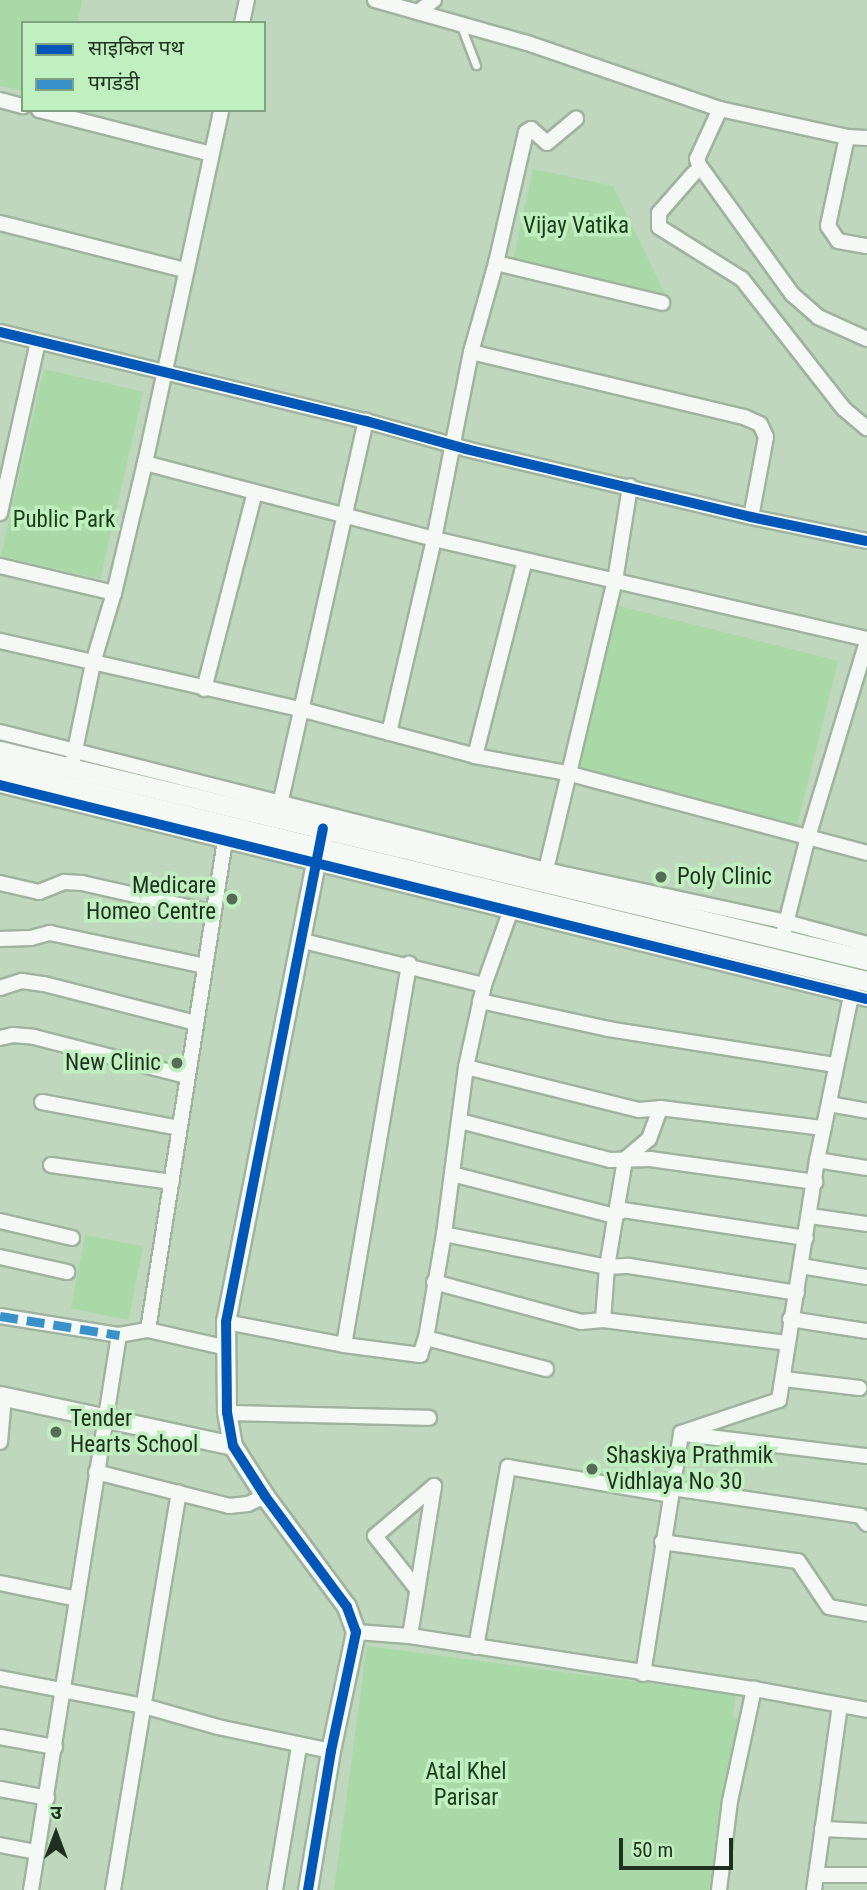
<!DOCTYPE html>
<meta charset="utf-8">
<style>
body{margin:0}
#map{position:relative;width:867px;height:1890px;overflow:hidden;background:#bed7bd;font-family:"Roboto Condensed","Noto Sans Devanagari",sans-serif}
div>[style]{position:absolute}
.green>*{inset:0;background:#aad9a8;transform-origin:0 0}
.roads{filter:drop-shadow(2px 0 #9fb39f) drop-shadow(-2px 0 #9fb39f) drop-shadow(0 2px #9fb39f) drop-shadow(0 -2px #9fb39f)}
.service>*{height:7px;margin:-3.5px;padding:0 3.5px;transform-origin:3.5px;border-radius:3.5px;background:#f5f9f5}
.minor>*{height:14px;margin:-7px;padding:0 7px;transform-origin:7px;border-radius:7px;background:#f5f9f5}
.tertiary>*{height:18px;margin:-9px;padding:0 9px;transform-origin:9px;border-radius:9px;background:#f5f9f5}
.secondary>*{height:19px;margin:-9.5px;padding:0 9.5px;transform-origin:9.5px;border-radius:9.5px;background:#f5f9f5}
.quiet>*{height:9px;margin-top:-4.5px;transform-origin:0;background:repeating-linear-gradient(90deg,#3991ca 0 18px,transparent 0 27px)}
.cycleway>*{height:10px;margin:-5px;padding:0 5px;transform-origin:5px;border-radius:5px;background:#0057b8}
.dots>*{width:19px;height:19px;translate:-50% -50%;box-sizing:border-box;border:4px solid #c0f0bf;border-radius:50%}
span{translate:-50% -50%;white-space:nowrap;text-align:center;line-height:1.15;-webkit-text-stroke:7px #c0f0bf;paint-order:stroke}
.park-label{font-size:23px;color:#193c19}
.poi-label{font-size:23px;color:#1f311e}
.left{translate:0 -50%;text-align:left}
.right{translate:-100% -50%;text-align:right}
.legend{position:absolute;left:21px;top:21px;width:245px;height:91px;box-sizing:border-box;background:#c0f0bf;border:2px solid #80a47f;margin:0;padding:9px 12px;list-style:none;font-size:21px;color:#1f311e}
.legend li{display:flex;align-items:center;gap:14px;height:35px}
.legend b{width:35px;border:2px solid #80a47f}
.north{position:absolute;left:21px;top:1799px;width:70px;height:70px;-webkit-text-stroke:5px #c0f0bf;paint-order:stroke;rotate:0deg;font-size:19px;font-weight:700;line-height:28px;text-align:center;color:#1f311e}
.north::after{content:'';display:block;margin:auto;width:24px;height:32px;background:#1f311e;clip-path:polygon(50% 0,100% 100%,50% 72%,0 100%)}
.scale{position:absolute;left:619px;top:1838px;width:114px;height:32px;box-sizing:border-box;border:4px solid #1f311e;border-top:0;padding-left:9px;font-size:21px;line-height:24px;white-space:nowrap;color:#1f311e;-webkit-text-stroke:5px #c0f0bf;paint-order:stroke}
</style>
<div id="map">
<div class="green">
<div style="clip-path:polygon(0 0,82px 0,78px 23px,23px 23px,23px 91px,0 86px)"></div>
<div style="clip-path:polygon(533px 169px,613px 186px,665px 294px,513px 260px)"></div>
<div style="left:44px;top:369px;width:102px;height:192px;rotate:13deg"></div>
<div style="left:615px;top:605px;width:230px;height:174px;rotate:14deg"></div>
<div style="left:85px;top:1235px;width:59px;height:75px;rotate:11deg"></div>
<div style="clip-path:polygon(367px 1646px,736px 1695px,733px 1716px,738px 1718px,716px 1890px,334px 1890px)"></div>
</div>
<div class="roads">
<div class="service">
<div style="left:461px;top:26px;width:42px;rotate:69deg"></div>
</div>
<div class="minor">
<div style="left:375px;top:0;width:158px;rotate:15.8deg"></div>
<div style="left:527px;top:43px;width:204px;rotate:18.9deg"></div>
<div style="left:720px;top:109px;width:130px;rotate:12.4deg"></div>
<div style="left:847px;top:137px;width:20px;rotate:3deg"></div>
<div style="left:418px;top:12px;width:20px;rotate:-37deg"></div>
<div style="left:242px;top:23px;width:24px;rotate:-78deg"></div>
<div style="left:0;top:100px;width:24px;rotate:15deg"></div>
<div style="left:720px;top:109px;width:55px;rotate:114.7deg"></div>
<div style="left:697px;top:159px;width:6px;rotate:72deg"></div>
<div style="left:699px;top:165px;width:159px;rotate:54.2deg"></div>
<div style="left:792px;top:294px;width:35px;rotate:41deg"></div>
<div style="left:818px;top:317px;width:54px;rotate:24.2deg"></div>
<div style="left:39px;top:110px;width:178px;rotate:14.3deg"></div>
<div style="left:847px;top:137px;width:91px;rotate:102.1deg"></div>
<div style="left:828px;top:226px;width:18px;rotate:56deg"></div>
<div style="left:838px;top:241px;width:29px;rotate:10deg"></div>
<div style="left:694px;top:173px;width:53px;rotate:131.2deg"></div>
<div style="left:659px;top:213px;width:14px;rotate:90deg"></div>
<div style="left:659px;top:227px;width:98px;rotate:32.1deg"></div>
<div style="left:742px;top:279px;width:165px;rotate:51.9deg"></div>
<div style="left:844px;top:409px;width:30px;rotate:40deg"></div>
<div style="left:0;top:223px;width:191px;rotate:14.3deg"></div>
<div style="left:496px;top:263px;width:171px;rotate:13.5deg"></div>
<div style="left:0;top:332px;width:377px;rotate:13.7deg"></div>
<div style="left:366px;top:421px;width:104px;rotate:15.6deg"></div>
<div style="left:466px;top:449px;width:293px;rotate:13.4deg"></div>
<div style="left:751px;top:517px;width:118px;rotate:11.7deg"></div>
<div style="left:471px;top:352px;width:281px;rotate:13.4deg"></div>
<div style="left:744px;top:417px;width:17px;rotate:24deg"></div>
<div style="left:760px;top:424px;width:14px;rotate:65deg"></div>
<div style="left:766px;top:437px;width:81px;rotate:100.6deg"></div>
<div style="left:145px;top:463px;width:299px;rotate:14.7deg"></div>
<div style="left:434px;top:539px;width:444px;rotate:13deg"></div>
<div style="left:0;top:513px;width:175px;rotate:-77.5deg"></div>
<div style="left:0;top:566px;width:117px;rotate:13.3deg"></div>
<div style="left:0;top:641px;width:308px;rotate:12.8deg"></div>
<div style="left:300px;top:709px;width:181px;rotate:15deg"></div>
<div style="left:475px;top:756px;width:94px;rotate:10.5deg"></div>
<div style="left:567px;top:773px;width:310px;rotate:14.9deg"></div>
<div style="left:204px;top:689px;width:203px;rotate:-75.5deg"></div>
<div style="left:0;top:732px;width:563px;rotate:14.18deg"></div>
<div style="left:546px;top:870px;width:246px;rotate:12.2deg"></div>
<div style="left:786px;top:922px;width:84px;rotate:15.2deg"></div>
<div style="left:389px;top:733px;width:199px;rotate:-76.9deg"></div>
<div style="left:434px;top:539px;width:191px;rotate:-78.8deg"></div>
<div style="left:471px;top:352px;width:92px;rotate:-74.3deg"></div>
<div style="left:496px;top:263px;width:134px;rotate:-77.1deg"></div>
<div style="left:526px;top:132px;width:6px;rotate:-31deg"></div>
<div style="left:531px;top:129px;width:21px;rotate:41deg"></div>
<div style="left:547px;top:143px;width:38px;rotate:-40deg"></div>
<div style="left:475px;top:756px;width:202px;rotate:-75.7deg"></div>
<div style="left:73px;top:760px;width:99px;rotate:-78.3deg"></div>
<div style="left:93px;top:663px;width:73px;rotate:-73.3deg"></div>
<div style="left:114px;top:593px;width:134px;rotate:-76.6deg"></div>
<div style="left:145px;top:463px;width:361px;rotate:-77.8deg"></div>
<div style="left:0;top:785px;width:893px;rotate:13.87deg"></div>
<div style="left:279px;top:809px;width:398px;rotate:-77.4deg"></div>
<div style="left:544px;top:878px;width:305px;rotate:-76.6deg"></div>
<div style="left:615px;top:581px;width:96px;rotate:-81deg"></div>
<div style="left:0;top:883px;width:40px;rotate:13deg"></div>
<div style="left:39px;top:892px;width:27px;rotate:-22deg"></div>
<div style="left:64px;top:882px;width:18px;rotate:3deg"></div>
<div style="left:82px;top:883px;width:135px;rotate:12.8deg"></div>
<div style="left:784px;top:931px;width:97px;rotate:-75.7deg"></div>
<div style="left:808px;top:837px;width:205px;rotate:-73.2deg"></div>
<div style="left:0;top:939px;width:31px;rotate:-2deg"></div>
<div style="left:31px;top:938px;width:20px;rotate:-15deg"></div>
<div style="left:50px;top:933px;width:158px;rotate:12deg"></div>
<div style="left:299px;top:940px;width:190px;rotate:13.7deg"></div>
<div style="left:0;top:988px;width:23px;rotate:-18deg"></div>
<div style="left:22px;top:981px;width:22px;rotate:8deg"></div>
<div style="left:44px;top:984px;width:157px;rotate:14.4deg"></div>
<div style="left:480px;top:1001px;width:131px;rotate:12.3deg"></div>
<div style="left:608px;top:1029px;width:230px;rotate:9deg"></div>
<div style="left:0;top:1038px;width:13px;rotate:-13deg"></div>
<div style="left:13px;top:1035px;width:21px;rotate:5deg"></div>
<div style="left:34px;top:1037px;width:157px;rotate:14.4deg"></div>
<div style="left:466px;top:1067px;width:178px;rotate:14deg"></div>
<div style="left:639px;top:1110px;width:21px;rotate:-5deg"></div>
<div style="left:660px;top:1108px;width:165px;rotate:7deg"></div>
<div style="left:42px;top:1102px;width:139px;rotate:10.7deg"></div>
<div style="left:829px;top:1104px;width:39px;rotate:10deg"></div>
<div style="left:460px;top:1121px;width:155px;rotate:14.6deg"></div>
<div style="left:610px;top:1160px;width:40px;rotate:-1.4deg"></div>
<div style="left:650px;top:1159px;width:167px;rotate:7.9deg"></div>
<div style="left:817px;top:1160px;width:51px;rotate:9.1deg"></div>
<div style="left:51px;top:1165px;width:122px;rotate:8deg"></div>
<div style="left:452px;top:1174px;width:167px;rotate:14.5deg"></div>
<div style="left:614px;top:1216px;width:11px;rotate:-34deg"></div>
<div style="left:623px;top:1210px;width:185px;rotate:8.7deg"></div>
<div style="left:810px;top:1216px;width:58px;rotate:8deg"></div>
<div style="left:0;top:1221px;width:74px;rotate:13.3deg"></div>
<div style="left:444px;top:1234px;width:166px;rotate:11.4deg"></div>
<div style="left:607px;top:1267px;width:22px;rotate:-3deg"></div>
<div style="left:629px;top:1266px;width:170px;rotate:9.1deg"></div>
<div style="left:0;top:1257px;width:69px;rotate:12.6deg"></div>
<div style="left:801px;top:1266px;width:67px;rotate:9.5deg"></div>
<div style="left:434px;top:1282px;width:152px;rotate:15.2deg"></div>
<div style="left:581px;top:1322px;width:22px;rotate:-5deg"></div>
<div style="left:603px;top:1320px;width:185px;rotate:7.1deg"></div>
<div style="left:0;top:1316px;width:121px;rotate:9.1deg"></div>
<div style="left:119px;top:1335px;width:29px;rotate:-10deg"></div>
<div style="left:148px;top:1330px;width:81px;rotate:12.8deg"></div>
<div style="left:790px;top:1319px;width:78px;rotate:8.9deg"></div>
<div style="left:603px;top:1320px;width:53px;rotate:-85.7deg"></div>
<div style="left:607px;top:1267px;width:109px;rotate:-80.5deg"></div>
<div style="left:625px;top:1159px;width:31px;rotate:-40deg"></div>
<div style="left:649px;top:1139px;width:33px;rotate:-70deg"></div>
<div style="left:226px;top:1322px;width:120px;rotate:11deg"></div>
<div style="left:344px;top:1345px;width:77px;rotate:7.5deg"></div>
<div style="left:420px;top:1355px;width:18px;rotate:-71deg"></div>
<div style="left:426px;top:1338px;width:106px;rotate:-80.2deg"></div>
<div style="left:444px;top:1234px;width:168px;rotate:-82.5deg"></div>
<div style="left:466px;top:1067px;width:84px;rotate:-77.6deg"></div>
<div style="left:484px;top:985px;width:86px;rotate:-70.3deg"></div>
<div style="left:148px;top:1330px;width:502px;rotate:-81.06deg"></div>
<div style="left:426px;top:1338px;width:124px;rotate:14.5deg"></div>
<div style="left:344px;top:1345px;width:387px;rotate:-80.3deg"></div>
<div style="left:784px;top:1379px;width:76px;rotate:6.8deg"></div>
<div style="left:227px;top:1413px;width:202px;rotate:1.4deg"></div>
<div style="left:684px;top:1434px;width:184px;rotate:6.9deg"></div>
<div style="left:0;top:1442px;width:45px;rotate:-84.9deg"></div>
<div style="left:96px;top:1472px;width:137px;rotate:14.3deg"></div>
<div style="left:229px;top:1506px;width:19px;rotate:-6deg"></div>
<div style="left:248px;top:1504px;width:19px;rotate:-25deg"></div>
<div style="left:672px;top:1488px;width:191px;rotate:8.4deg"></div>
<div style="left:861px;top:1516px;width:10px;rotate:53deg"></div>
<div style="left:662px;top:1542px;width:137px;rotate:8deg"></div>
<div style="left:798px;top:1561px;width:55px;rotate:56deg"></div>
<div style="left:829px;top:1607px;width:39px;rotate:10deg"></div>
<div style="left:0;top:1583px;width:79px;rotate:11.7deg"></div>
<div style="left:356px;top:1632px;width:54px;rotate:4.2deg"></div>
<div style="left:410px;top:1636px;width:348px;rotate:8.8deg"></div>
<div style="left:754px;top:1689px;width:115px;rotate:10.5deg"></div>
<div style="left:410px;top:1636px;width:152px;rotate:-80.9deg"></div>
<div style="left:434px;top:1486px;width:77px;rotate:139.7deg"></div>
<div style="left:375px;top:1536px;width:68px;rotate:51.6deg"></div>
<div style="left:476px;top:1647px;width:183px;rotate:-79.9deg"></div>
<div style="left:508px;top:1467px;width:165px;rotate:9.7deg"></div>
<div style="left:643px;top:1674px;width:244px;rotate:-81deg"></div>
<div style="left:681px;top:1433px;width:103px;rotate:-18.6deg"></div>
<div style="left:779px;top:1400px;width:243px;rotate:-81deg"></div>
<div style="left:817px;top:1160px;width:178px;rotate:-78.3deg"></div>
<div style="left:0;top:1678px;width:147px;rotate:11deg"></div>
<div style="left:144px;top:1706px;width:77px;rotate:15.8deg"></div>
<div style="left:218px;top:1727px;width:116px;rotate:12deg"></div>
<div style="left:0;top:1737px;width:56px;rotate:10.3deg"></div>
<div style="left:0;top:1789px;width:48px;rotate:10.8deg"></div>
<div style="left:822px;top:1829px;width:45px;rotate:2.5deg"></div>
<div style="left:0;top:1845px;width:38px;rotate:11deg"></div>
<div style="left:816px;top:1875px;width:51px"></div>
<div style="left:31px;top:1890px;width:562px;rotate:-80.99deg"></div>
<div style="left:113px;top:1890px;width:403px;rotate:-80.6deg"></div>
<div style="left:275px;top:1890px;width:145px;rotate:-80.5deg"></div>
<div style="left:719px;top:1890px;width:90px;rotate:-83deg"></div>
<div style="left:730px;top:1801px;width:115px;rotate:-77.9deg"></div>
<div style="left:814px;top:1890px;width:187px;rotate:-82deg"></div>
</div>
<div class="tertiary">
<div style="left:0;top:1396px;width:238px;rotate:12.1deg"></div>
<div style="left:308px;top:1890px;width:141px;rotate:-80.6deg"></div>
<div style="left:331px;top:1751px;width:122px;rotate:-78.1deg"></div>
<div style="left:356px;top:1632px;width:27px;rotate:-110deg"></div>
<div style="left:347px;top:1607px;width:138px;rotate:-126.5deg"></div>
<div style="left:265px;top:1496px;width:59px;rotate:-122.6deg"></div>
<div style="left:233px;top:1446px;width:34px;rotate:-100deg"></div>
<div style="left:227px;top:1413px;width:91px;rotate:-90.6deg"></div>
<div style="left:226px;top:1322px;width:498px;rotate:-78.9deg"></div>
</div>
<div class="secondary">
<div style="left:0;top:751px;width:892px;rotate:13.55deg"></div>
<div style="left:0;top:770px;width:892px;rotate:13.68deg"></div>
</div>
</div>
<div class="quiet">
<div style="left:0;top:1316px;width:121px;rotate:9.1deg"></div>
</div>
<div class="cycleway">
<div style="left:0;top:332px;width:377px;rotate:13.7deg"></div>
<div style="left:366px;top:421px;width:104px;rotate:15.6deg"></div>
<div style="left:466px;top:449px;width:293px;rotate:13.4deg"></div>
<div style="left:751px;top:517px;width:118px;rotate:11.7deg"></div>
<div style="left:0;top:785px;width:893px;rotate:13.87deg"></div>
<div style="left:308px;top:1890px;width:141px;rotate:-80.6deg"></div>
<div style="left:331px;top:1751px;width:122px;rotate:-78.1deg"></div>
<div style="left:356px;top:1632px;width:27px;rotate:-110deg"></div>
<div style="left:347px;top:1607px;width:138px;rotate:-126.5deg"></div>
<div style="left:265px;top:1496px;width:59px;rotate:-122.6deg"></div>
<div style="left:233px;top:1446px;width:34px;rotate:-100deg"></div>
<div style="left:227px;top:1413px;width:91px;rotate:-90.6deg"></div>
<div style="left:226px;top:1322px;width:503px;rotate:-78.89deg"></div>
</div>
<div class="dots">
<div style="left:661px;top:877px;background:#576b56"></div>
<div style="left:232px;top:899px;background:#576b56"></div>
<div style="left:177px;top:1063px;background:#576b56"></div>
<div style="left:56px;top:1432px;background:#576b56"></div>
<div style="left:592px;top:1469px;background:#576b56"></div>
</div>
<div class="park-label">
<span style="left:576px;top:226px">Vijay Vatika</span>
<span style="left:64px;top:520px">Public Park</span>
<span style="left:466px;top:1785px">Atal Khel<br>Parisar</span>
</div>
<div class="poi-label">
<span class="left" style="left:677px;top:877px">Poly Clinic</span>
<span class="right" style="left:216px;top:899px">Medicare<br>Homeo Centre</span>
<span class="right" style="left:161px;top:1063px">New Clinic</span>
<span class="left" style="left:70px;top:1432px">Tender<br>Hearts School</span>
<span class="left" style="left:606px;top:1469px">Shaskiya Prathmik<br>Vidhlaya No 30</span>
</div>
<ul class="legend">
<li><b style="height:9px;background:#0057b8"></b>साइकिल पथ</li>
<li><b style="height:9px;background:#3991ca"></b>पगडंडी</li>
</ul>
<div class="north">उ</div>
<div class="scale">50 m</div>
</div>
